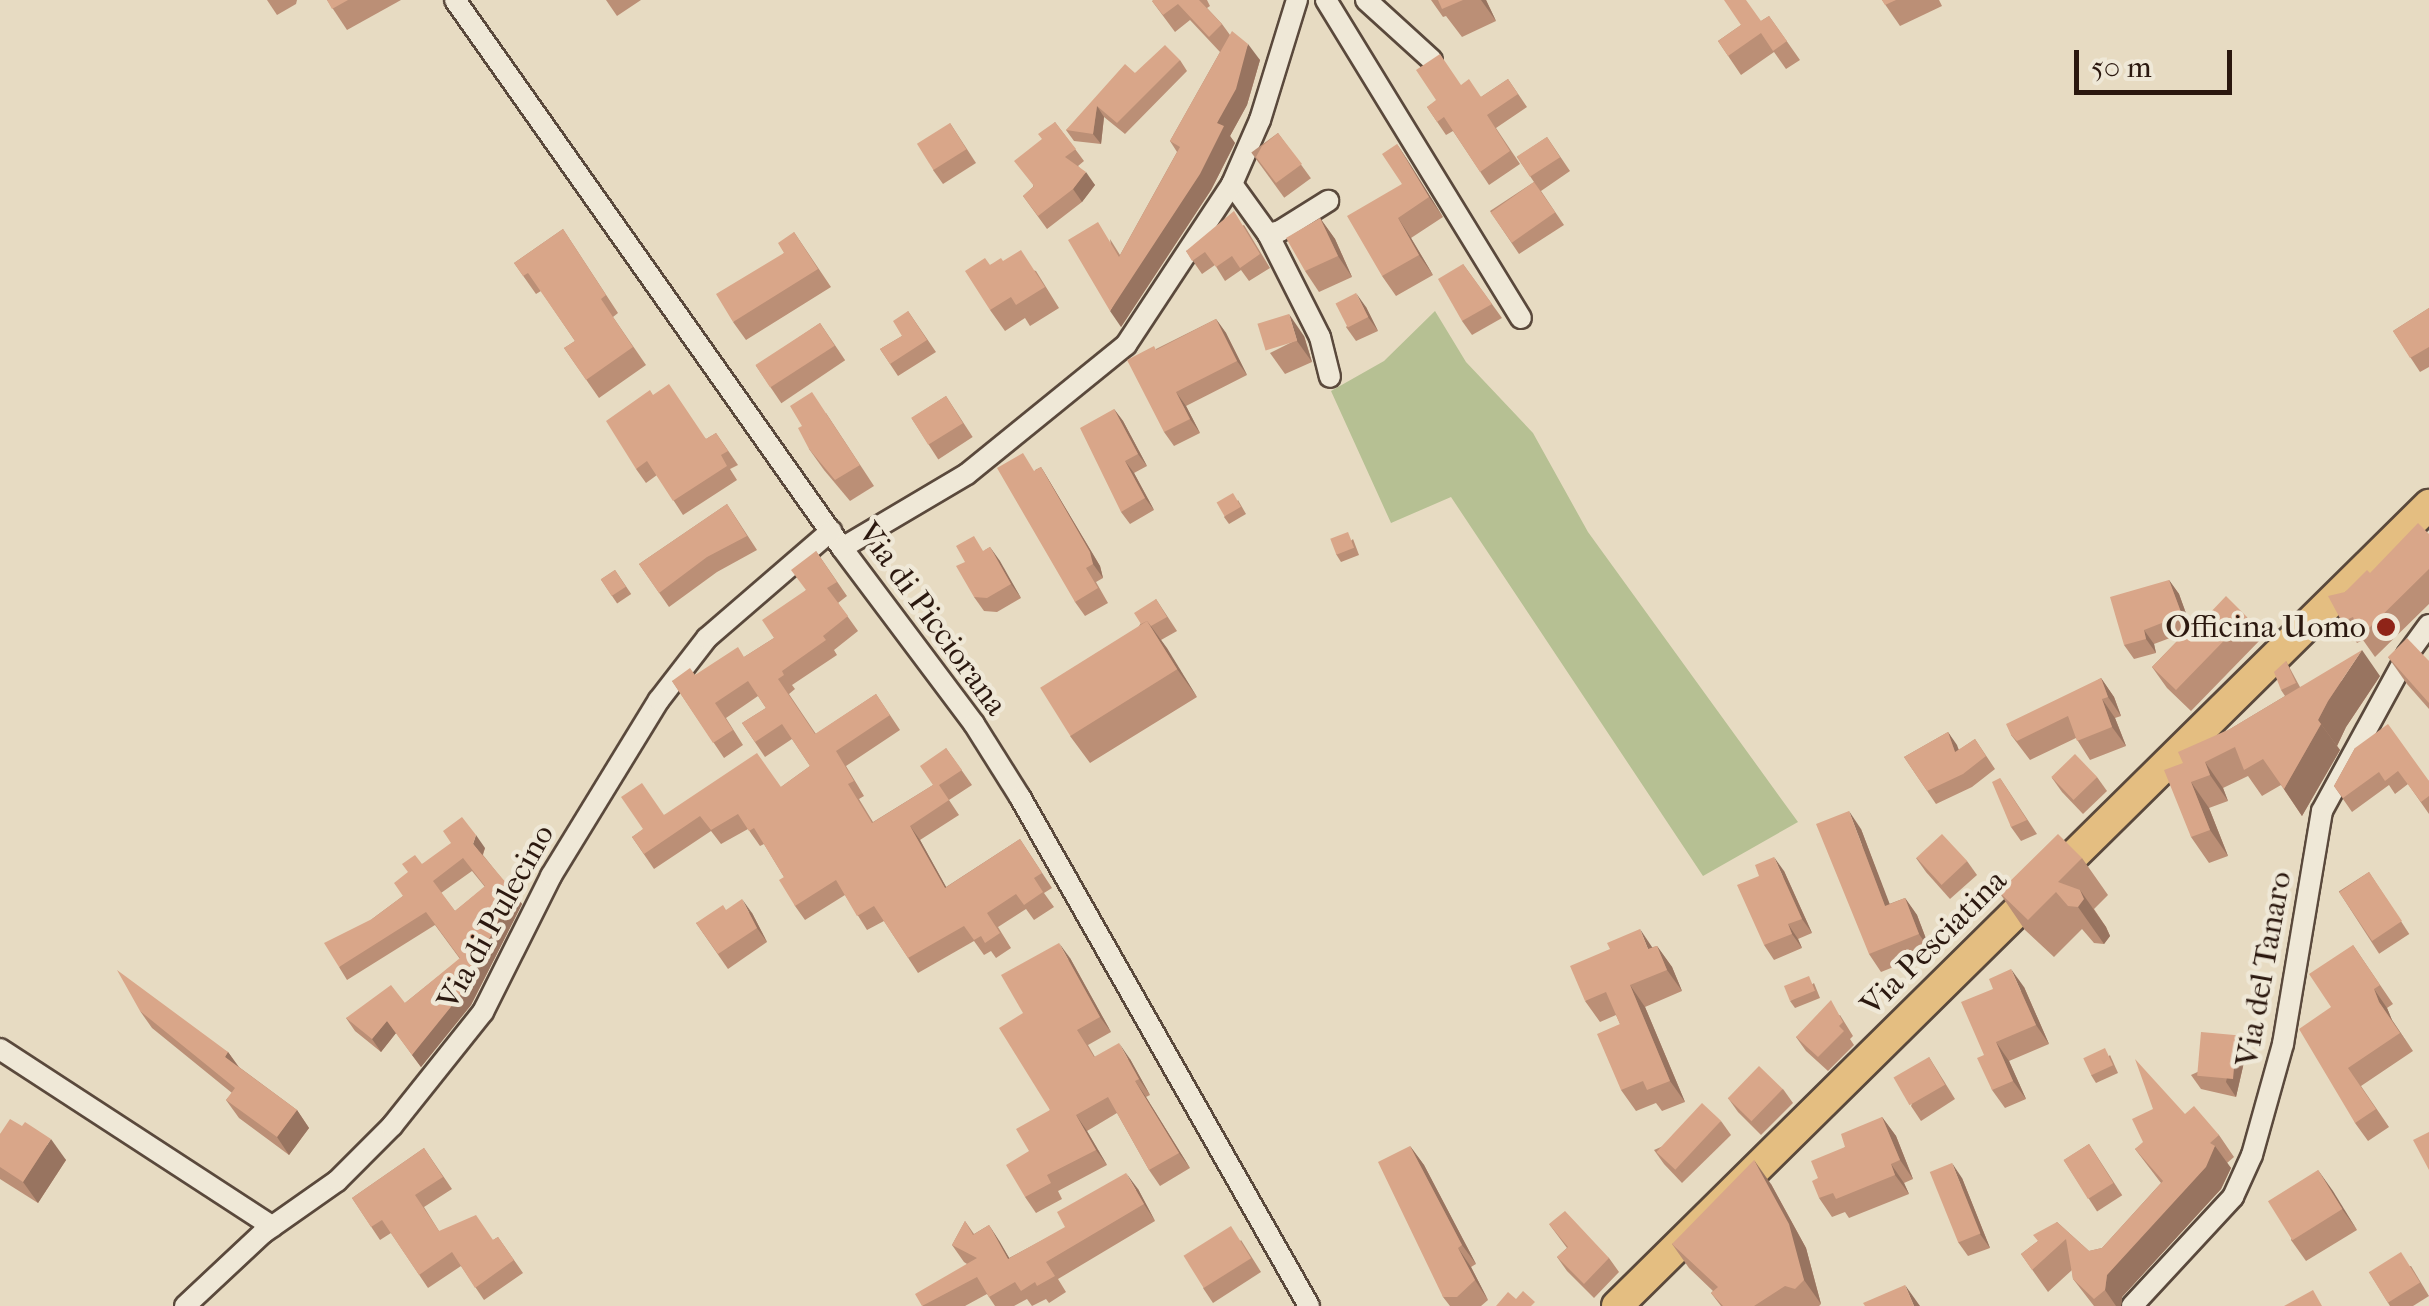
<!DOCTYPE html>
<style>
body{margin:0}
#map{position:relative;width:2429px;height:1306px;overflow:hidden;background:#e7dbc2;font-family:"IM FELL French Canon",serif}
div>[style]{position:absolute}
.green>*{inset:0;background:#b6c093}
.roads{filter:drop-shadow(2px 0 #5a493c) drop-shadow(-2px 0 #5a493c) drop-shadow(0 2px #5a493c) drop-shadow(0 -2px #5a493c)}
.street>*{height:20px;margin:-10px;padding:0 10px;transform-origin:10px;border-radius:10px;background:#efe8d7}
.primary>*{height:30px;margin:-15px;padding:0 15px;transform-origin:15px;border-radius:15px;background:#e4be81}
.wall>*{inset:0;background:#bb8f76;transform-origin:0 0}
.shaded-wall>*{inset:0;background:#987460}
.building>*{inset:0;background:#d9a689;transform-origin:0 0}
.dots>*{width:28px;height:28px;translate:-50% -50%;box-sizing:border-box;border:5px solid #efe8d7;border-radius:50%}
span{translate:-50% -50%;white-space:nowrap;text-align:center;line-height:1.15;-webkit-text-stroke:9px #efe8d7;paint-order:stroke}
.street-label{font-size:32px;color:#2b180f}
.poi-label{font-size:32px;color:#2b180f}
.right{translate:-100% -50%;text-align:right}
.scale{position:absolute;left:2074px;top:50px;width:158px;height:45px;box-sizing:border-box;border:5px solid #2b180f;border-top:0;padding-left:12px;font-size:30px;line-height:35px;white-space:nowrap;color:#2b180f;-webkit-text-stroke:8px #efe8d7;paint-order:stroke}
</style>
<div id="map">
<div class="green">
<div style="clip-path:polygon(1435px 311px,1466px 362px,1533px 433px,1588px 532px,1798px 822px,1703px 876px,1451px 497px,1391px 523px,1331px 391px,1384px 361px)"></div>
</div>
<div class="roads">
<div class="street">
<div style="left:455px;top:0;width:671px;rotate:54.77deg"></div>
<div style="left:842px;top:548px;width:220px;rotate:53.1deg"></div>
<div style="left:974px;top:724px;width:86px;rotate:57.8deg"></div>
<div style="left:1020px;top:797px;width:585px;rotate:60.41deg"></div>
<div style="left:1326px;top:0;width:373px;rotate:58.5deg"></div>
<div style="left:1366px;top:0;width:89px;rotate:42.3deg"></div>
<div style="left:1232px;top:184px;width:62px;rotate:54.2deg"></div>
<div style="left:1268px;top:234px;width:115px;rotate:63.2deg"></div>
<div style="left:1320px;top:337px;width:41px;rotate:76deg"></div>
<div style="left:1268px;top:234px;width:12px;rotate:-14deg"></div>
<div style="left:1280px;top:231px;width:57px;rotate:-32deg"></div>
<div style="left:842px;top:548px;width:145px;rotate:-30.6deg"></div>
<div style="left:967px;top:474px;width:205px;rotate:-39.1deg"></div>
<div style="left:1126px;top:345px;width:193px;rotate:-56.6deg"></div>
<div style="left:1232px;top:184px;width:70px;rotate:-66.4deg"></div>
<div style="left:1260px;top:120px;width:126px;rotate:-72.9deg"></div>
<div style="left:0;top:1049px;width:325px;rotate:33.1deg"></div>
<div style="left:185px;top:1306px;width:107px;rotate:-43.1deg"></div>
<div style="left:263px;top:1233px;width:90px;rotate:-35.1deg"></div>
<div style="left:337px;top:1181px;width:78px;rotate:-45deg"></div>
<div style="left:392px;top:1126px;width:146px;rotate:-51.4deg"></div>
<div style="left:483px;top:1012px;width:152px;rotate:-63.4deg"></div>
<div style="left:551px;top:876px;width:206px;rotate:-58.5deg"></div>
<div style="left:659px;top:700px;width:78px;rotate:-52.3deg"></div>
<div style="left:707px;top:638px;width:164px;rotate:-40.8deg"></div>
<div style="left:2132px;top:1306px;width:149px;rotate:-47.2deg"></div>
<div style="left:2233px;top:1197px;width:46px;rotate:-65.7deg"></div>
<div style="left:2252px;top:1155px;width:115px;rotate:-74.4deg"></div>
<div style="left:2283px;top:1044px;width:236px;rotate:-80.5deg"></div>
<div style="left:2322px;top:811px;width:178px;rotate:-61.4deg"></div>
<div style="left:2407px;top:655px;width:37px;rotate:-54deg"></div>
</div>
<div class="primary">
<div style="left:1617px;top:1306px;width:1141px;rotate:-44.61deg"></div>
</div>
</div>
<div class="wall">
<div style="clip-path:polygon(267px 0,297px 0,296px 4px,277px 15px)"></div>
<div style="clip-path:polygon(327px 0,401px 0,347px 30px)"></div>
<div style="clip-path:polygon(606px 0,641px 0,617px 16px)"></div>
<div style="clip-path:polygon(1154px 0,1207px 0,1210px 6px,1207px 8px,1222px 24px,1230px 35px,1260px 60px,1247px 105px,1230px 136px,1235px 143px,1211px 190px,1121px 327px,1110px 239px,1120px 255px,1177px 152px,1170px 141px,1220px 52px,1190px 20px,1175px 32px,1152px 1px)"></div>
<div style="clip-path:polygon(1431px 0,1486px 0,1496px 21px,1462px 37px,1446px 16px,1443px 17px)"></div>
<div style="clip-path:polygon(1882px 0,1939px 0,1942px 6px,1900px 26px)"></div>
<div style="clip-path:polygon(1769px 16px,1800px 60px,1786px 69px,1774px 52px,1741px 75px,1718px 41px,1741px 25px,1761px 21px)"></div>
<div style="clip-path:polygon(1180px 60px,1187px 71px,1125px 134px,1104px 117px,1101px 144px,1074px 141px,1066px 130px,1135px 73px)"></div>
<div style="clip-path:polygon(1508px 79px,1527px 107px,1496px 128px,1520px 164px,1489px 185px,1453px 131px,1446px 135px,1427px 107px,1461px 85px,1481px 97px)"></div>
<div style="clip-path:polygon(1055px 122px,1084px 161px,1078px 166px,1095px 185px,1082px 202px,1047px 229px,1023px 196px,1033px 187px,1042px 139px)"></div>
<div style="clip-path:polygon(950px 123px,976px 163px,943px 184px,933px 170px)"></div>
<div style="left:1278px;top:133px;width:56px;height:33px;rotate:54deg"></div>
<div style="clip-path:polygon(1547px 137px,1570px 171px,1541px 191px,1564px 225px,1519px 254px,1490px 211px,1534px 182px,1517px 157px)"></div>
<div style="clip-path:polygon(1397px 144px,1443px 217px,1411px 238px,1433px 275px,1396px 296px,1382px 276px,1402px 184px)"></div>
<div style="clip-path:polygon(1320px 218px,1335px 239px,1352px 277px,1319px 292px,1305px 271px)"></div>
<div style="clip-path:polygon(1244px 225px,1270px 268px,1249px 281px,1241px 270px,1225px 281px,1215px 265px,1202px 274px,1186px 251px)"></div>
<div style="clip-path:polygon(563px 229px,618px 313px,613px 317px,646px 365px,599px 398px,564px 348px,575px 341px,541px 291px,536px 294px,514px 263px)"></div>
<div style="clip-path:polygon(794px 232px,831px 287px,746px 340px,733px 322px,784px 253px)"></div>
<div style="clip-path:polygon(1003px 261px,1036px 271px,1059px 308px,1030px 326px,1025px 318px,1005px 331px,990px 310px,990px 265px)"></div>
<div style="clip-path:polygon(1463px 264px,1502px 318px,1472px 335px,1462px 321px)"></div>
<div style="clip-path:polygon(1366px 307px,1378px 331px,1356px 341px,1346px 327px)"></div>
<div style="clip-path:polygon(2429px 308px,2429px 367px,2420px 372px,2393px 331px)"></div>
<div style="clip-path:polygon(908px 311px,936px 352px,898px 376px,880px 349px,902px 336px)"></div>
<div style="clip-path:polygon(1216px 319px,1226px 333px,1247px 375px,1186px 406px,1200px 433px,1174px 446px,1164px 432px,1156px 349px)"></div>
<div style="left:820px;top:323px;width:45px;height:77px;rotate:56deg"></div>
<div style="clip-path:polygon(1304px 336px,1312px 362px,1285px 374px,1270px 353px)"></div>
<div style="clip-path:polygon(653px 395px,706px 439px,716px 433px,738px 465px,730px 469px,737px 480px,683px 515px,657px 475px,646px 483px,636px 469px)"></div>
<div style="left:946px;top:396px;width:49px;height:41px;rotate:57deg"></div>
<div style="clip-path:polygon(1114px 409px,1123px 421px,1147px 466px,1134px 473px,1154px 510px,1130px 524px,1121px 512px)"></div>
<div style="clip-path:polygon(826px 413px,874px 486px,850px 501px,824px 470px,809px 449px)"></div>
<div style="clip-path:polygon(1041px 467px,1100px 566px,1103px 578px,1096px 582px,1108px 603px,1085px 616px,1075px 602px,1035px 470px)"></div>
<div style="clip-path:polygon(1238px 500px,1246px 514px,1229px 524px,1224px 517px)"></div>
<div style="clip-path:polygon(727px 504px,757px 550px,717px 572px,669px 607px,639px 564px)"></div>
<div style="clip-path:polygon(2429px 534px,2429px 604px,2375px 657px,2363px 640px,2357px 643px,2342px 622px,2345px 592px)"></div>
<div style="clip-path:polygon(1353px 539px,1359px 555px,1341px 562px,1336px 554px)"></div>
<div style="clip-path:polygon(990px 547px,1021px 598px,997px 612px,984px 611px,974px 597px,985px 550px)"></div>
<div style="clip-path:polygon(816px 551px,847px 596px,838px 603px,858px 631px,834px 650px,837px 655px,792px 685px,795px 689px,789px 694px,816px 734px,876px 694px,900px 730px,846px 766px,864px 796px,859px 799px,873px 822px,933px 785px,946px 748px,972px 785px,949px 800px,959px 815px,920px 840px,946px 887px,1020px 839px,1052px 888px,1044px 893px,1054px 907px,1034px 920px,1026px 909px,998px 927px,1011px 948px,996px 958px,991px 951px,984px 955px,974px 941px,918px 973px,884px 921px,867px 930px,845px 895px,805px 920px,795px 906px,784px 877px,764px 844px,760px 846px,748px 829px,721px 844px,711px 831px,654px 869px,632px 837px,664px 815px,781px 787px,810px 766px,792px 739px,765px 757px,742px 723px,766px 708px,758px 696px,726px 718px,743px 745px,724px 758px,672px 681px,695px 675px,744px 657px,774px 638px,806px 590px)"></div>
<div style="left:615px;top:570px;width:29px;height:17px;rotate:56deg"></div>
<div style="clip-path:polygon(2169px 580px,2179px 594px,2192px 630px,2186px 632px,2189px 635px,2247px 617px,2262px 638px,2191px 711px,2167px 688px,2152px 667px,2186px 632px,2154px 644px,2156px 653px,2134px 659px,2124px 645px)"></div>
<div style="clip-path:polygon(1156px 599px,1177px 631px,1161px 640px,1197px 697px,1090px 763px,1070px 736px)"></div>
<div style="clip-path:polygon(2388px 657px,2429px 661px,2429px 709px,2407px 684px)"></div>
<div style="clip-path:polygon(2286px 661px,2300px 687px,2380px 676px,2346px 727px,2337px 746px,2340px 750px,2302px 816px,2281px 785px,2262px 796px,2248px 776px,2223px 788px,2228px 801px,2209px 808px,2228px 856px,2209px 863px,2191px 837px,2183px 763px,2230px 729px,2285px 696px,2281px 690px)"></div>
<div style="clip-path:polygon(2101px 678px,2114px 697px,2121px 716px,2115px 718px,2126px 746px,2090px 760px,2076px 738px,2030px 760px,2011px 735px)"></div>
<div style="clip-path:polygon(1948px 732px,1959px 750px,1975px 739px,1995px 769px,1972px 787px,1936px 804px,1904px 757px)"></div>
<div style="clip-path:polygon(2355px 748px,2429px 781px,2429px 814px,2408px 784px,2395px 794px,2389px 785px,2352px 812px,2334px 786px)"></div>
<div style="clip-path:polygon(2097px 777px,2107px 791px,2083px 814px,2062px 792px,2052px 778px)"></div>
<div style="clip-path:polygon(2000px 778px,2037px 834px,2021px 841px,2011px 827px)"></div>
<div style="clip-path:polygon(1861px 829px,1889px 904px,1905px 898px,1917px 915px,1931px 952px,1881px 972px,1869px 954px)"></div>
<div style="clip-path:polygon(evenodd,485px 848px,483px 855px,522px 904px,471px 1005px,421px 1067px,396px 1033px,381px 1052px,355px 1031px,346px 1018px,405px 1003px,460px 959px,435px 925px,347px 980px,339px 967px,372px 919px,403px 896px,408px 872px,422px 864px,485px 848px,472px 871px,485px 887px,455px 911px,441px 893px,472px 871px)"></div>
<div style="clip-path:polygon(1916px 858px,1967px 861px,1977px 875px,1950px 899px,1926px 872px)"></div>
<div style="clip-path:polygon(2082px 858px,2108px 895px,2094px 909px,2106px 927px,2110px 936px,2104px 944px,2094px 943px,2082px 929px,2054px 957px,2025px 930px,1999px 892px)"></div>
<div style="clip-path:polygon(1784px 871px,1812px 933px,1798px 939px,1802px 948px,1774px 960px,1764px 945px)"></div>
<div style="left:2369px;top:872px;width:74px;height:36px;rotate:57deg"></div>
<div style="clip-path:polygon(726px 910px,752px 913px,767px 942px,728px 969px,696px 923px)"></div>
<div style="clip-path:polygon(2353px 945px,2393px 1004px,2387px 1008px,2392px 1020px,2413px 1051px,2361px 1086px,2389px 1127px,2368px 1141px,2355px 1123px,2331px 1007px)"></div>
<div style="clip-path:polygon(1657px 946px,1672px 967px,1682px 991px,1645px 1007px,1685px 1102px,1662px 1111px,1656px 1103px,1636px 1111px,1621px 1090px,1620px 1024px,1616px 1015px,1600px 1022px,1585px 1001px,1653px 947px)"></div>
<div style="clip-path:polygon(1070px 958px,1111px 1032px,1088px 1045px,1095px 1057px,1130px 1059px,1150px 1095px,1146px 1097px,1190px 1168px,1160px 1186px,1149px 1170px,1117px 1113px,1087px 1131px,1107px 1165px,1058px 1191px,1062px 1199px,1036px 1213px,1025px 1197px,1029px 1151px,1050px 1110px,1023px 1013px)"></div>
<div style="clip-path:polygon(1814px 983px,1820px 998px,1795px 1008px,1790px 1001px)"></div>
<div style="clip-path:polygon(2024px 987px,2049px 1044px,2009px 1061px,2026px 1099px,2005px 1108px,1992px 1090px,1984px 1055px)"></div>
<div style="clip-path:polygon(140px 1011px,228px 1052px,239px 1067px,297px 1110px,309px 1128px,289px 1155px,239px 1118px,226px 1100px,232px 1093px,152px 1028px)"></div>
<div style="clip-path:polygon(1840px 1015px,1853px 1036px,1850px 1039px,1854px 1045px,1828px 1071px,1806px 1051px,1796px 1037px)"></div>
<div style="clip-path:polygon(2247px 1049px,2236px 1097px,2201px 1089px,2191px 1075px)"></div>
<div style="clip-path:polygon(2110px 1055px,2118px 1073px,2096px 1083px,2091px 1075px)"></div>
<div style="clip-path:polygon(1929px 1057px,1955px 1099px,1921px 1121px,1911px 1106px)"></div>
<div style="clip-path:polygon(1783px 1089px,1793px 1103px,1761px 1135px,1738px 1112px,1728px 1098px)"></div>
<div style="clip-path:polygon(2185px 1114px,2219px 1135px,2234px 1157px,2227px 1163px,2231px 1168px,2221px 1189px,2122px 1297px,2121px 1306px,2094px 1306px,2073px 1279px,2072px 1270px,2048px 1292px,2021px 1254px,2038px 1241px,2057px 1222px,2089px 1251px,2102px 1248px,2161px 1183px,2135px 1149px)"></div>
<div style="clip-path:polygon(1882px 1117px,1896px 1136px,1913px 1179px,1904px 1183px,1909px 1194px,1849px 1218px,1845px 1212px,1832px 1217px,1819px 1198px,1818px 1178px,1845px 1147px)"></div>
<div style="clip-path:polygon(1721px 1121px,1731px 1135px,1682px 1183px,1664px 1164px,1654px 1150px)"></div>
<div style="clip-path:polygon(22px 1126px,66px 1160px,38px 1203px,0 1179px,0 1134px)"></div>
<div style="left:2089px;top:1144px;width:61px;height:30px;rotate:57deg"></div>
<div style="clip-path:polygon(1410px 1146px,1424px 1165px,1476px 1264px,1471px 1267px,1488px 1300px,1481px 1306px,1450px 1306px,1443px 1297px)"></div>
<div style="clip-path:polygon(424px 1148px,452px 1189px,424px 1207px,439px 1231px,493px 1240px,498px 1237px,523px 1273px,484px 1300px,461px 1266px,428px 1288px,391px 1233px,380px 1240px,352px 1198px)"></div>
<div style="clip-path:polygon(2318px 1170px,2357px 1230px,2306px 1261px,2291px 1240px)"></div>
<div style="clip-path:polygon(1962px 1178px,1990px 1248px,1968px 1256px,1958px 1242px)"></div>
<div style="clip-path:polygon(1771px 1184px,1806px 1248px,1821px 1304px,1819px 1306px,1721px 1306px,1711px 1293px,1713px 1291px,1689px 1268px,1672px 1244px)"></div>
<div style="clip-path:polygon(1138px 1189px,1155px 1221px,1058px 1279px,1066px 1292px,1049px 1303px,1046px 1299px,1032px 1306px,1027px 1299px,1014px 1306px,995px 1306px,987px 1294px,965px 1306px,922px 1306px,967px 1264px,964px 1262px,952px 1245px,965px 1221px,974px 1234px,989px 1225px,1009px 1258px)"></div>
<div style="clip-path:polygon(1549px 1224px,1609px 1258px,1619px 1272px,1594px 1298px,1567px 1271px,1557px 1257px,1567px 1248px)"></div>
<div style="clip-path:polygon(1241px 1240px,1261px 1272px,1213px 1303px,1203px 1288px)"></div>
<div style="clip-path:polygon(2411px 1266px,2429px 1296px,2413px 1306px,2390px 1306px,2369px 1272px)"></div>
</div>
<div class="shaded-wall">
<div style="clip-path:polygon(1481px 0,1486px 0,1496px 21px)"></div>
<div style="clip-path:polygon(1248px 44px,1260px 60px,1247px 105px,1230px 136px,1235px 143px,1211px 190px,1121px 327px,1110px 311px,1217px 123px)"></div>
<div style="clip-path:polygon(1097px 106px,1104px 117px,1101px 144px,1093px 134px)"></div>
<div style="clip-path:polygon(1397px 144px,1410px 164px,1443px 217px,1429px 197px)"></div>
<div style="clip-path:polygon(1086px 172px,1095px 185px,1082px 202px,1073px 189px)"></div>
<div style="clip-path:polygon(1320px 218px,1335px 239px,1352px 277px,1338px 256px)"></div>
<div style="clip-path:polygon(1398px 218px,1411px 238px,1433px 275px,1419px 255px)"></div>
<div style="clip-path:polygon(1356px 293px,1366px 307px,1378px 331px,1368px 317px)"></div>
<div style="clip-path:polygon(1289px 314px,1304px 336px,1312px 362px,1297px 341px)"></div>
<div style="clip-path:polygon(1216px 319px,1226px 333px,1247px 375px,1237px 361px)"></div>
<div style="clip-path:polygon(1176px 392px,1186px 406px,1200px 433px,1190px 419px)"></div>
<div style="clip-path:polygon(1114px 409px,1123px 421px,1147px 466px,1138px 454px)"></div>
<div style="clip-path:polygon(1125px 461px,1134px 473px,1154px 510px,1145px 498px)"></div>
<div style="clip-path:polygon(1041px 467px,1100px 566px,1103px 578px,1093px 564px)"></div>
<div style="clip-path:polygon(990px 547px,1000px 561px,1021px 598px,1011px 584px)"></div>
<div style="clip-path:polygon(2169px 580px,2179px 594px,2192px 630px,2182px 615px)"></div>
<div style="clip-path:polygon(1147px 621px,1167px 648px,1197px 697px,1177px 669px)"></div>
<div style="clip-path:polygon(2144px 630px,2154px 644px,2156px 653px,2146px 639px)"></div>
<div style="clip-path:polygon(2362px 650px,2380px 676px,2346px 727px,2337px 746px,2318px 720px,2328px 701px)"></div>
<div style="clip-path:polygon(2101px 678px,2114px 697px,2121px 716px,2108px 697px)"></div>
<div style="clip-path:polygon(2102px 699px,2115px 718px,2126px 746px,2112px 727px)"></div>
<div style="clip-path:polygon(2321px 724px,2340px 750px,2302px 816px,2284px 789px)"></div>
<div style="clip-path:polygon(1948px 732px,1957px 745px,1964px 765px,1955px 752px)"></div>
<div style="clip-path:polygon(2205px 762px,2223px 788px,2228px 801px,2210px 775px)"></div>
<div style="clip-path:polygon(2191px 782px,2209px 808px,2228px 856px,2210px 830px)"></div>
<div style="clip-path:polygon(1849px 811px,1861px 829px,1897px 923px,1885px 906px)"></div>
<div style="clip-path:polygon(910px 826px,920px 840px,955px 903px,945px 888px)"></div>
<div style="clip-path:polygon(476px 835px,485px 848px,482px 856px,473px 844px)"></div>
<div style="clip-path:polygon(1774px 857px,1784px 871px,1812px 933px,1802px 919px)"></div>
<div style="clip-path:polygon(2080px 890px,2106px 927px,2110px 936px,2104px 944px,2078px 907px)"></div>
<div style="clip-path:polygon(513px 891px,522px 904px,471px 1005px,421px 1067px,412px 1055px)"></div>
<div style="clip-path:polygon(1905px 898px,1917px 915px,1931px 952px,1919px 934px)"></div>
<div style="clip-path:polygon(742px 899px,752px 913px,767px 942px,757px 928px)"></div>
<div style="clip-path:polygon(1788px 924px,1798px 939px,1802px 948px,1792px 934px)"></div>
<div style="clip-path:polygon(1640px 929px,1654px 950px,1648px 949px)"></div>
<div style="clip-path:polygon(1059px 943px,1070px 958px,1111px 1032px,1100px 1017px)"></div>
<div style="clip-path:polygon(1657px 946px,1672px 967px,1682px 991px,1667px 970px)"></div>
<div style="clip-path:polygon(2011px 969px,2024px 987px,2049px 1044px,2036px 1025px)"></div>
<div style="clip-path:polygon(1630px 985px,1645px 1007px,1685px 1102px,1670px 1081px)"></div>
<div style="clip-path:polygon(2374px 989px,2387px 1008px,2392px 1020px,2413px 1051px,2379px 1002px)"></div>
<div style="clip-path:polygon(387px 1021px,396px 1033px,381px 1052px,372px 1039px)"></div>
<div style="clip-path:polygon(2237px 1035px,2247px 1049px,2236px 1097px,2226px 1082px)"></div>
<div style="clip-path:polygon(1996px 1042px,2009px 1061px,2026px 1099px,2013px 1081px)"></div>
<div style="clip-path:polygon(1119px 1043px,1130px 1059px,1150px 1095px,1139px 1079px)"></div>
<div style="clip-path:polygon(228px 1052px,240px 1069px,225px 1057px)"></div>
<div style="clip-path:polygon(1135px 1081px,1146px 1097px,1190px 1168px,1179px 1153px)"></div>
<div style="clip-path:polygon(297px 1110px,309px 1128px,289px 1155px,277px 1137px)"></div>
<div style="clip-path:polygon(1076px 1115px,1087px 1131px,1107px 1165px,1096px 1150px)"></div>
<div style="clip-path:polygon(1882px 1117px,1896px 1136px,1913px 1179px,1900px 1160px)"></div>
<div style="clip-path:polygon(51px 1139px,66px 1160px,38px 1203px,23px 1182px)"></div>
<div style="clip-path:polygon(1410px 1146px,1424px 1165px,1476px 1264px,1462px 1245px)"></div>
<div style="clip-path:polygon(2215px 1146px,2231px 1168px,2221px 1189px,2122px 1297px,2121px 1306px,2116px 1306px,2105px 1290px,2107px 1275px)"></div>
<div style="clip-path:polygon(1754px 1160px,1771px 1184px,1806px 1248px,1821px 1304px,1804px 1280px)"></div>
<div style="clip-path:polygon(1952px 1163px,1962px 1178px,1990px 1248px,1980px 1234px)"></div>
<div style="clip-path:polygon(1891px 1164px,1904px 1183px,1909px 1194px,1895px 1175px)"></div>
<div style="clip-path:polygon(2318px 1170px,2333px 1191px,2357px 1230px,2342px 1209px)"></div>
<div style="clip-path:polygon(1126px 1173px,1138px 1189px,1155px 1221px,1144px 1204px)"></div>
<div style="clip-path:polygon(989px 1225px,1000px 1242px,1019px 1275px,1008px 1259px)"></div>
<div style="clip-path:polygon(1458px 1248px,1471px 1267px,1488px 1300px,1475px 1280px)"></div>
<div style="clip-path:polygon(1905px 1285px,1920px 1306px,1914px 1306px)"></div>
</div>
<div class="building">
<div style="clip-path:polygon(327px 0,348px 0,332px 9px)"></div>
<div style="clip-path:polygon(1154px 0,1199px 0,1222px 24px,1209px 37px,1178px 4px,1163px 15px,1152px 1px)"></div>
<div style="clip-path:polygon(1438px 0,1463px 0,1442px 9px)"></div>
<div style="clip-path:polygon(1724px 0,1746px 0,1761px 21px,1769px 16px,1787px 41px,1773px 51px,1761px 33px,1728px 56px,1718px 41px,1741px 25px)"></div>
<div style="clip-path:polygon(1882px 0,1896px 0,1885px 5px)"></div>
<div style="clip-path:polygon(1232px 31px,1248px 44px,1236px 89px,1217px 123px,1224px 126px,1200px 174px,1110px 311px,1068px 240px,1098px 222px,1119px 257px,1180px 147px,1170px 141px)"></div>
<div style="clip-path:polygon(1165px 45px,1180px 60px,1117px 123px,1097px 106px,1093px 134px,1066px 130px,1125px 64px,1135px 73px)"></div>
<div style="clip-path:polygon(1440px 54px,1461px 85px,1469px 79px,1481px 97px,1508px 79px,1518px 94px,1487px 115px,1510px 151px,1480px 172px,1444px 117px,1437px 122px,1427px 107px,1436px 100px,1416px 70px)"></div>
<div style="clip-path:polygon(1055px 122px,1076px 149px,1065px 157px,1086px 172px,1073px 189px,1038px 216px,1023px 196px,1034px 186px,1014px 161px,1042px 139px,1038px 134px)"></div>
<div style="left:950px;top:123px;width:31px;height:39px;rotate:58deg"></div>
<div style="clip-path:polygon(1278px 133px,1302px 164px,1276px 183px,1256px 157px,1262px 146px)"></div>
<div style="left:1547px;top:137px;width:24px;height:36px;rotate:57deg"></div>
<div style="clip-path:polygon(1397px 144px,1429px 197px,1398px 218px,1419px 255px,1382px 276px,1347px 216px,1402px 184px,1382px 154px)"></div>
<div style="left:1534px;top:182px;width:37px;height:53px;rotate:55deg"></div>
<div style="clip-path:polygon(1234px 211px,1260px 254px,1240px 268px,1232px 256px,1216px 267px,1205px 252px,1192px 261px,1186px 251px)"></div>
<div style="clip-path:polygon(1320px 218px,1338px 256px,1305px 271px,1286px 238px)"></div>
<div style="clip-path:polygon(563px 229px,606px 295px,601px 299px,633px 347px,586px 380px,564px 348px,575px 341px,528px 273px,523px 276px,514px 263px)"></div>
<div style="clip-path:polygon(794px 232px,818px 269px,733px 322px,716px 294px,784px 253px,778px 243px)"></div>
<div style="clip-path:polygon(1021px 250px,1045px 287px,1016px 305px,1011px 297px,990px 310px,965px 271px,985px 258px,990px 265px,1001px 258px,1003px 261px)"></div>
<div style="clip-path:polygon(1463px 264px,1492px 304px,1462px 321px,1438px 279px)"></div>
<div style="left:1356px;top:293px;width:27px;height:23px;rotate:63deg"></div>
<div style="clip-path:polygon(2429px 308px,2429px 347px,2410px 358px,2393px 331px)"></div>
<div style="clip-path:polygon(908px 311px,927px 340px,890px 364px,880px 349px,902px 336px,893px 321px)"></div>
<div style="left:1289px;top:314px;width:28px;height:33px;rotate:73deg"></div>
<div style="clip-path:polygon(1216px 319px,1237px 361px,1176px 392px,1190px 419px,1164px 432px,1127px 360px,1154px 346px,1156px 350px)"></div>
<div style="left:820px;top:323px;width:27px;height:77px;rotate:57deg"></div>
<div style="clip-path:polygon(669px 384px,706px 439px,716px 433px,728px 451px,721px 455px,727px 466px,673px 501px,647px 461px,636px 469px,606px 421px,650px 390px,653px 395px)"></div>
<div style="clip-path:polygon(812px 392px,860px 465px,835px 480px,809px 449px,798px 428px,802px 426px,790px 406px)"></div>
<div style="left:946px;top:396px;width:32px;height:41px;rotate:58deg"></div>
<div style="clip-path:polygon(1114px 409px,1138px 454px,1125px 461px,1145px 498px,1121px 512px,1080px 428px)"></div>
<div style="clip-path:polygon(1023px 453px,1034px 471px,1041px 467px,1090px 552px,1093px 564px,1086px 568px,1098px 588px,1075px 602px,997px 468px)"></div>
<div style="left:1233px;top:493px;width:16px;height:19px;rotate:60deg"></div>
<div style="clip-path:polygon(727px 504px,747px 536px,707px 557px,659px 593px,639px 564px)"></div>
<div style="clip-path:polygon(2418px 523px,2429px 534px,2429px 569px,2361px 636px,2353px 617px,2342px 622px,2328px 596px,2345px 592px,2367px 570px,2370px 573px)"></div>
<div style="left:1348px;top:532px;width:17px;height:19px;rotate:69deg"></div>
<div style="clip-path:polygon(974px 536px,983px 551px,990px 547px,1011px 584px,987px 598px,974px 597px,956px 566px,965px 562px,956px 546px)"></div>
<div style="clip-path:polygon(816px 551px,837px 582px,827px 588px,848px 616px,823px 636px,826px 640px,782px 671px,784px 675px,778px 679px,815px 734px,876px 694px,890px 715px,836px 751px,854px 781px,848px 784px,872px 823px,933px 785px,920px 766px,946px 748px,962px 770px,939px 785px,949px 800px,910px 826px,945px 888px,1020px 839px,1042px 873px,1034px 878px,1043px 892px,1024px 905px,1016px 894px,987px 913px,1000px 933px,985px 943px,981px 936px,974px 940px,964px 926px,908px 958px,874px 906px,857px 916px,836px 880px,795px 906px,779px 880px,784px 877px,754px 828px,749px 831px,738px 814px,711px 830px,700px 816px,644px 854px,632px 837px,643px 829px,621px 797px,642px 783px,664px 815px,757px 753px,781px 787px,810px 766px,782px 724px,755px 742px,742px 723px,766px 708px,748px 681px,715px 703px,733px 730px,713px 743px,672px 681px,690px 668px,695px 675px,738px 647px,744px 657px,774px 638px,762px 620px,806px 590px,791px 570px)"></div>
<div style="left:615px;top:570px;width:20px;height:17px;rotate:57deg"></div>
<div style="clip-path:polygon(2169px 580px,2182px 615px,2144px 630px,2146px 639px,2124px 645px,2110px 597px)"></div>
<div style="clip-path:polygon(2226px 596px,2247px 617px,2176px 690px,2152px 667px,2186px 632px,2188px 636px)"></div>
<div style="clip-path:polygon(1156px 599px,1167px 617px,1151px 626px,1147px 621px,1141px 624px,1134px 613px)"></div>
<div style="left:1147px;top:621px;width:57px;height:126px;rotate:58deg"></div>
<div style="clip-path:polygon(2407px 638px,2429px 661px,2429px 703px,2388px 657px)"></div>
<div style="clip-path:polygon(2362px 650px,2328px 701px,2318px 720px,2321px 724px,2284px 789px,2263px 759px,2244px 770px,2235px 747px,2205px 762px,2210px 775px,2191px 782px,2210px 830px,2191px 837px,2164px 770px,2183px 763px,2178px 752px,2230px 729px)"></div>
<div style="clip-path:polygon(2286px 661px,2296px 683px,2281px 690px,2274px 672px)"></div>
<div style="clip-path:polygon(2101px 678px,2108px 697px,2102px 699px,2112px 727px,2077px 741px,2068px 716px,2017px 741px,2011px 735px,2006px 724px)"></div>
<div style="clip-path:polygon(2388px 724px,2429px 781px,2429px 796px,2421px 802px,2398px 771px,2385px 781px,2379px 772px,2343px 798px,2334px 786px,2355px 748px)"></div>
<div style="clip-path:polygon(1948px 732px,1955px 752px,1975px 739px,1986px 756px,1963px 774px,1927px 791px,1904px 757px)"></div>
<div style="left:2075px;top:754px;width:32px;height:33px;rotate:46deg"></div>
<div style="clip-path:polygon(2000px 778px,2027px 820px,2011px 827px,1992px 782px)"></div>
<div style="clip-path:polygon(1849px 811px,1885px 906px,1905px 898px,1919px 934px,1869px 954px,1816px 824px)"></div>
<div style="clip-path:polygon(evenodd,462px 817px,476px 835px,473px 844px,513px 891px,463px 992px,412px 1055px,387px 1021px,372px 1039px,346px 1018px,391px 985px,405px 1003px,460px 958px,426px 912px,339px 967px,324px 943px,372px 919px,403px 896px,394px 883px,408px 872px,402px 864px,415px 855px,422px 864px,451px 843px,443px 831px,462px 817px,463px 858px,485px 886px,455px 911px,433px 881px,463px 858px)"></div>
<div style="left:1942px;top:834px;width:37px;height:35px;rotate:47deg"></div>
<div style="clip-path:polygon(2058px 834px,2082px 858px,2058px 882px,2080px 890px,2084px 899px,2078px 907px,2068px 906px,2056px 892px,2028px 920px,1999px 892px)"></div>
<div style="clip-path:polygon(1774px 857px,1802px 919px,1788px 924px,1792px 934px,1764px 945px,1737px 885px,1759px 876px,1755px 865px)"></div>
<div style="left:2369px;top:872px;width:59px;height:36px;rotate:56deg"></div>
<div style="clip-path:polygon(742px 899px,757px 928px,718px 954px,696px 923px,723px 905px,726px 910px)"></div>
<div style="clip-path:polygon(1640px 929px,1648px 949px,1657px 946px,1667px 970px,1630px 985px,1670px 1081px,1647px 1090px,1643px 1081px,1621px 1090px,1597px 1034px,1620px 1024px,1606px 992px,1585px 1001px,1570px 966px,1610px 949px,1607px 943px)"></div>
<div style="clip-path:polygon(1059px 943px,1100px 1017px,1077px 1030px,1094px 1057px,1119px 1043px,1139px 1079px,1135px 1081px,1179px 1153px,1149px 1170px,1108px 1097px,1076px 1115px,1096px 1150px,1047px 1175px,1051px 1183px,1025px 1197px,1006px 1165px,1029px 1151px,1016px 1129px,1050px 1110px,999px 1028px,1023px 1013px,1001px 975px)"></div>
<div style="clip-path:polygon(2353px 945px,2380px 985px,2374px 989px,2379px 1002px,2400px 1033px,2348px 1068px,2376px 1109px,2355px 1123px,2299px 1029px,2331px 1007px,2309px 974px)"></div>
<div style="clip-path:polygon(2011px 969px,2036px 1025px,1996px 1042px,2013px 1081px,1992px 1090px,1977px 1058px,1984px 1055px,1961px 1002px,1993px 989px,1989px 979px)"></div>
<div style="clip-path:polygon(117px 970px,228px 1052px,225px 1057px,297px 1110px,277px 1137px,226px 1100px,235px 1088px,140px 1011px)"></div>
<div style="left:1809px;top:976px;width:16px;height:27px;rotate:68deg"></div>
<div style="clip-path:polygon(1831px 1000px,1843px 1022px,1839px 1026px,1844px 1031px,1818px 1057px,1796px 1037px)"></div>
<div style="left:2201px;top:1032px;width:36px;height:44px;rotate:5deg"></div>
<div style="left:2105px;top:1048px;width:19px;height:24px;rotate:65deg"></div>
<div style="left:1929px;top:1057px;width:32px;height:41px;rotate:60deg"></div>
<div style="clip-path:polygon(2135px 1059px,2185px 1114px,2194px 1106px,2219px 1135px,2210px 1143px,2215px 1146px,2206px 1167px,2107px 1275px,2105px 1290px,2094px 1299px,2073px 1279px,2066px 1239px,2032px 1270px,2021px 1254px,2038px 1241px,2033px 1235px,2057px 1222px,2089px 1251px,2102px 1248px,2163px 1181px,2135px 1149px,2143px 1142px,2132px 1119px,2153px 1109px)"></div>
<div style="left:1759px;top:1066px;width:33px;height:45px;rotate:44deg"></div>
<div style="left:1702px;top:1103px;width:26px;height:67px;rotate:43deg"></div>
<div style="clip-path:polygon(1882px 1117px,1900px 1160px,1891px 1164px,1895px 1175px,1836px 1199px,1833px 1193px,1819px 1198px,1812px 1181px,1818px 1178px,1811px 1161px,1845px 1147px,1841px 1134px)"></div>
<div style="clip-path:polygon(10px 1119px,22px 1126px,25px 1122px,51px 1139px,23px 1182px,0 1167px,0 1134px)"></div>
<div style="clip-path:polygon(2429px 1132px,2429px 1170px,2413px 1140px)"></div>
<div style="left:2089px;top:1144px;width:46px;height:30px;rotate:58deg"></div>
<div style="clip-path:polygon(1410px 1146px,1462px 1245px,1458px 1248px,1475px 1280px,1457px 1297px,1443px 1297px,1378px 1162px)"></div>
<div style="clip-path:polygon(424px 1148px,443px 1177px,415px 1195px,439px 1231px,476px 1215px,493px 1240px,498px 1237px,514px 1260px,475px 1288px,452px 1252px,419px 1275px,382px 1220px,371px 1227px,352px 1198px)"></div>
<div style="clip-path:polygon(1754px 1160px,1789px 1224px,1804px 1280px,1795px 1289px,1785px 1286px,1754px 1306px,1723px 1306px,1711px 1293px,1718px 1287px,1672px 1244px)"></div>
<div style="left:1952px;top:1163px;width:76px;height:24px;rotate:68deg"></div>
<div style="left:2318px;top:1170px;width:46px;height:59px;rotate:58deg"></div>
<div style="clip-path:polygon(1126px 1173px,1144px 1204px,1046px 1262px,1055px 1276px,1037px 1286px,1035px 1282px,1021px 1291px,1015px 1282px,989px 1297px,977px 1277px,922px 1306px,915px 1294px,977px 1258px,952px 1245px,965px 1221px,973px 1235px,989px 1225px,1008px 1259px,1065px 1227px,1057px 1212px)"></div>
<div style="clip-path:polygon(1565px 1211px,1609px 1258px,1584px 1284px,1557px 1257px,1568px 1247px,1549px 1224px)"></div>
<div style="left:1231px;top:1226px;width:38px;height:56px;rotate:58deg"></div>
<div style="left:2401px;top:1252px;width:36px;height:38px;rotate:58deg"></div>
<div style="clip-path:polygon(1905px 1285px,1914px 1306px,1865px 1306px,1863px 1303px)"></div>
<div style="clip-path:polygon(2313px 1290px,2322px 1306px,2284px 1306px)"></div>
<div style="clip-path:polygon(1523px 1291px,1535px 1302px,1531px 1306px,1496px 1306px,1508px 1292px,1516px 1299px)"></div>
</div>
<div class="dots">
<div style="left:2386px;top:627px;background:#8f2418"></div>
</div>
<div class="street-label">
<span style="left:932px;top:619px;rotate:54deg">Via di Picciorana</span>
<span style="left:496px;top:917px;rotate:-61deg">Via di Pulecino</span>
<span style="left:1934px;top:943px;rotate:-45deg">Via Pesciatina</span>
<span style="left:2264px;top:969px;rotate:-80deg">Via del Tanaro</span>
</div>
<div class="poi-label">
<span class="right" style="left:2366px;top:627px">Officina Uomo</span>
</div>
<div class="scale">50 m</div>
</div>
